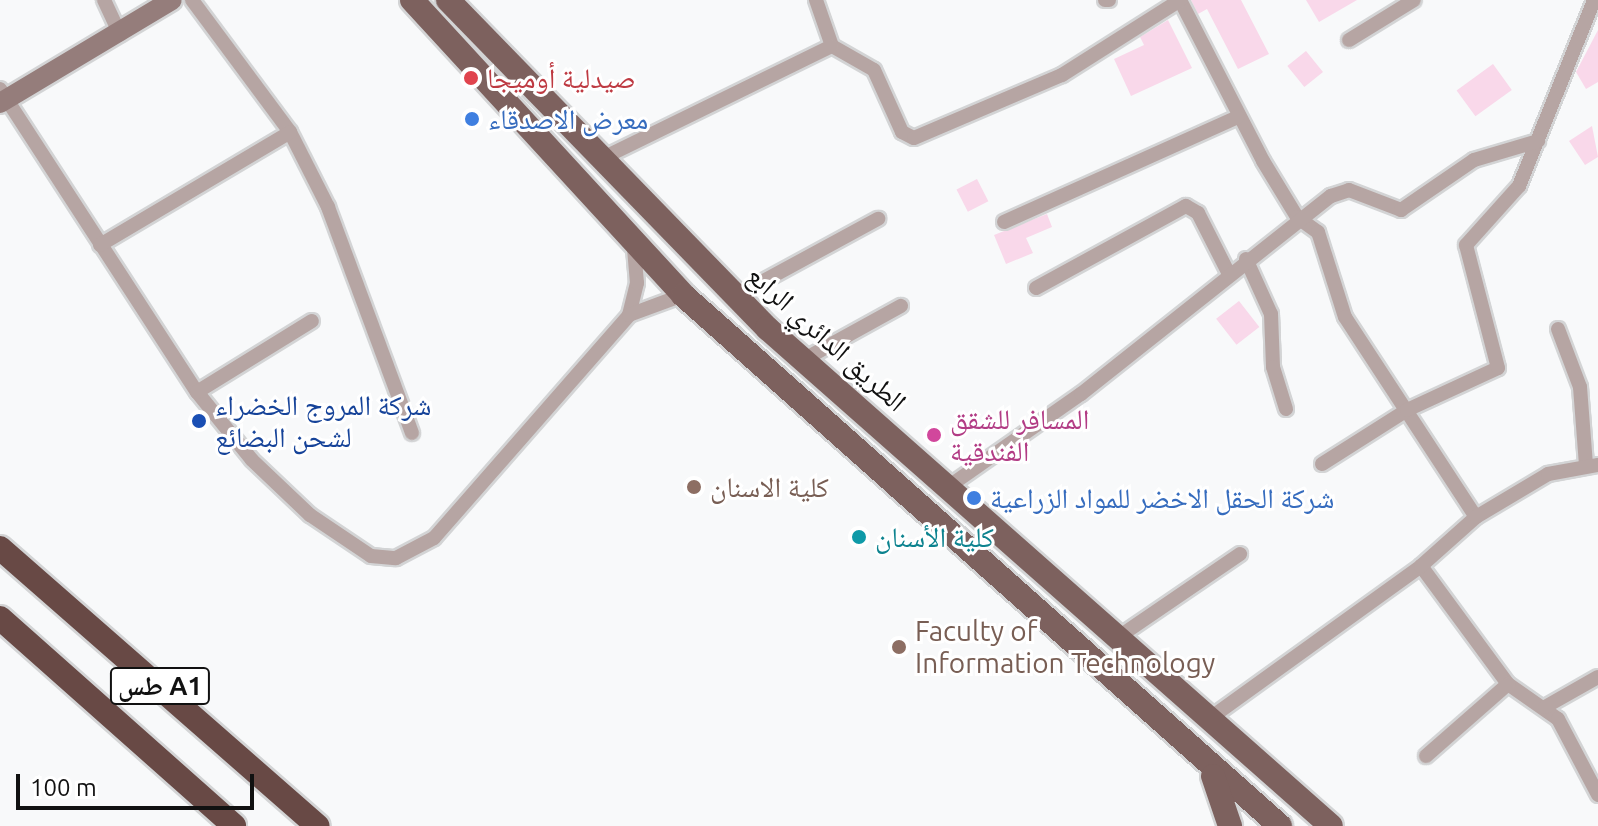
<!DOCTYPE html>
<meta charset="utf-8">
<style>
body{margin:0}
#map{position:relative;width:1598px;height:826px;overflow:hidden;background:#f8f9fa;font-family:Ubuntu,"Noto Naskh Arabic",sans-serif}
div>[style]{position:absolute}
.building>*{inset:0;background:#f9d8ea;transform-origin:0 0}
.roads{filter:drop-shadow(2px 0 #d3d4d5) drop-shadow(-2px 0 #d3d4d5) drop-shadow(0 2px #d3d4d5) drop-shadow(0 -2px #d3d4d5)}
.street>*{height:14px;margin:-7px;padding:0 7px;transform-origin:7px;border-radius:7px;background:#b6a5a3}
.secondary>*{height:20px;margin:-10px;padding:0 10px;transform-origin:10px;border-radius:10px;background:#957d7b}
.primary>*{height:24px;margin:-12px;padding:0 12px;transform-origin:12px;border-radius:12px;background:#7d615e}
.highway>*{height:24px;margin:-12px;padding:0 12px;transform-origin:12px;border-radius:12px;background:#684945}
.dots>*{width:22px;height:22px;translate:-50% -50%;box-sizing:border-box;border:4px solid #fff;border-radius:50%}
span{translate:-50% -50%;white-space:nowrap;text-align:center;line-height:1.15;-webkit-text-stroke:6px #fff;paint-order:stroke}
.shield-label span{padding:2px 6px;background:#fff;border:2px solid;border-radius:6px;-webkit-text-stroke-width:0}
.shield-label{font-size:26px;color:#111;font-weight:700}
.health-label{font-size:28px;color:#be3a42}
.left{translate:0 -50%;text-align:left}
.shop-label{font-size:28px;color:#366cbe}
.street-label{font-size:28px;color:#111}
.transit-label{font-size:28px;color:#164399}
.hotel-label{font-size:28px;color:#b23c85}
.education-label{font-size:28px;color:#785e54}
.culture-label{font-size:28px;color:#0d838f}
.scale{position:absolute;left:16px;top:774px;width:238px;height:36px;box-sizing:border-box;border:4px solid #111;border-top:0;padding-left:10px;font-size:24px;line-height:28px;white-space:nowrap;color:#111;-webkit-text-stroke:6px #fff;paint-order:stroke}
</style>
<div id="map">
<div class="building">
<div style="clip-path:polygon(1191px 0,1241px 0,1269px 54px,1238px 69px,1207px 9px,1198px 14px)"></div>
<div style="clip-path:polygon(1306px 0,1357px 0,1319px 22px)"></div>
<div style="clip-path:polygon(1168px 20px,1192px 68px,1131px 96px,1114px 59px,1144px 45px,1140px 37px)"></div>
<div style="clip-path:polygon(1598px 30px,1598px 82px,1586px 89px,1576px 72px)"></div>
<div style="left:1306px;top:51px;width:27px;height:24px;rotate:51deg"></div>
<div style="left:1493px;top:64px;width:32px;height:45px;rotate:54deg"></div>
<div style="clip-path:polygon(1592px 126px,1598px 157px,1585px 165px,1569px 141px)"></div>
<div style="left:977px;top:179px;width:25px;height:23px;rotate:63deg"></div>
<div style="clip-path:polygon(1047px 214px,1052px 227px,1026px 238px,1033px 253px,1006px 264px,994px 235px)"></div>
<div style="left:1239px;top:301px;width:33px;height:29px;rotate:52deg"></div>
</div>
<div class="roads">
<div class="street">
<div style="left:104px;top:0;width:38px;rotate:65deg"></div>
<div style="left:192px;top:0;width:164px;rotate:53.4deg"></div>
<div style="left:290px;top:132px;width:84px;rotate:63.1deg"></div>
<div style="left:328px;top:207px;width:241px;rotate:69.6deg"></div>
<div style="left:816px;top:0;width:49px;rotate:70.8deg"></div>
<div style="left:1105px;top:0;width:4px"></div>
<div style="left:1180px;top:0;width:181px;rotate:62.7deg"></div>
<div style="left:1263px;top:161px;width:66px;rotate:58.7deg"></div>
<div style="left:1297px;top:217px;width:26px;rotate:36deg"></div>
<div style="left:1318px;top:232px;width:89px;rotate:72.4deg"></div>
<div style="left:1345px;top:317px;width:239px;rotate:56.8deg"></div>
<div style="left:1349px;top:40px;width:76px;rotate:-31.6deg"></div>
<div style="left:832px;top:46px;width:48px;rotate:29.7deg"></div>
<div style="left:874px;top:70px;width:68px;rotate:65.7deg"></div>
<div style="left:902px;top:132px;width:13px;rotate:27deg"></div>
<div style="left:914px;top:138px;width:161px;rotate:-23.1deg"></div>
<div style="left:1062px;top:75px;width:140px;rotate:-32.4deg"></div>
<div style="left:0;top:89px;width:361px;rotate:57deg"></div>
<div style="left:197px;top:392px;width:87px;rotate:51deg"></div>
<div style="left:252px;top:460px;width:80px;rotate:43.5deg"></div>
<div style="left:310px;top:515px;width:73px;rotate:33.9deg"></div>
<div style="left:371px;top:556px;width:25px;rotate:5deg"></div>
<div style="left:396px;top:558px;width:43px;rotate:-27.8deg"></div>
<div style="left:434px;top:538px;width:296px;rotate:-48.8deg"></div>
<div style="left:629px;top:315px;width:33px;rotate:-76deg"></div>
<div style="left:637px;top:283px;width:36px;rotate:-95deg"></div>
<div style="left:599px;top:160px;width:259px;rotate:-26.1deg"></div>
<div style="left:1004px;top:222px;width:256px;rotate:-24.2deg"></div>
<div style="left:100px;top:245px;width:221px;rotate:-30.7deg"></div>
<div style="left:1246px;top:259px;width:60px;rotate:65.6deg"></div>
<div style="left:1271px;top:314px;width:53px;rotate:87.8deg"></div>
<div style="left:1273px;top:367px;width:44px;rotate:72.8deg"></div>
<div style="left:1036px;top:288px;width:171px;rotate:-28.7deg"></div>
<div style="left:1186px;top:206px;width:14px;rotate:30deg"></div>
<div style="left:1198px;top:213px;width:68px;rotate:63.1deg"></div>
<div style="left:736px;top:296px;width:162px;rotate:-28.5deg"></div>
<div style="left:629px;top:315px;width:58px;rotate:-20.3deg"></div>
<div style="left:1558px;top:329px;width:62px;rotate:69.2deg"></div>
<div style="left:1580px;top:387px;width:78px;rotate:85.6deg"></div>
<div style="left:803px;top:360px;width:112px;rotate:-28.9deg"></div>
<div style="left:197px;top:392px;width:135px;rotate:-31.7deg"></div>
<div style="left:1322px;top:464px;width:101px;rotate:-32.4deg"></div>
<div style="left:1407px;top:410px;width:100px;rotate:-24.8deg"></div>
<div style="left:1498px;top:368px;width:127px;rotate:-104.6deg"></div>
<div style="left:1466px;top:245px;width:79px;rotate:-48.1deg"></div>
<div style="left:1519px;top:186px;width:201px;rotate:-68deg"></div>
<div style="left:948px;top:487px;width:162px;rotate:-35deg"></div>
<div style="left:1081px;top:394px;width:319px;rotate:-38.4deg"></div>
<div style="left:1331px;top:196px;width:19px;rotate:-18deg"></div>
<div style="left:1349px;top:190px;width:56px;rotate:21deg"></div>
<div style="left:1401px;top:210px;width:88px;rotate:-34.4deg"></div>
<div style="left:1474px;top:160px;width:67px;rotate:-16.5deg"></div>
<div style="left:1421px;top:566px;width:147px;rotate:53.6deg"></div>
<div style="left:1508px;top:684px;width:61px;rotate:35deg"></div>
<div style="left:1558px;top:719px;width:86px;rotate:62.2deg"></div>
<div style="left:1117px;top:638px;width:149px;rotate:-34.3deg"></div>
<div style="left:1545px;top:707px;width:61px;rotate:-29.5deg"></div>
<div style="left:1209px;top:719px;width:261px;rotate:-35.8deg"></div>
<div style="left:1421px;top:566px;width:74px;rotate:-41.7deg"></div>
<div style="left:1476px;top:517px;width:84px;rotate:-30.8deg"></div>
<div style="left:1548px;top:474px;width:51px;rotate:-10.2deg"></div>
<div style="left:1426px;top:756px;width:109px;rotate:-41.3deg"></div>
</div>
<div class="secondary">
<div style="left:0;top:103px;width:200px;rotate:-30.9deg"></div>
</div>
<div class="primary">
<div style="left:412px;top:0;width:401px;rotate:47.4deg"></div>
<div style="left:683px;top:295px;width:799px;rotate:41.65deg"></div>
<div style="left:448px;top:0;width:458px;rotate:45.8deg"></div>
<div style="left:767px;top:328px;width:752px;rotate:41.44deg"></div>
<div style="left:1213px;top:776px;width:53px;rotate:71.2deg"></div>
</div>
<div class="highway">
<div style="left:0;top:548px;width:422px;rotate:41.2deg"></div>
<div style="left:0;top:618px;width:313px;rotate:41.6deg"></div>
</div>
</div>
<div class="dots">
<div style="left:471px;top:78px;background:#e0444e"></div>
<div style="left:472px;top:119px;background:#3f7fe0"></div>
<div style="left:199px;top:421px;background:#1a4fb4"></div>
<div style="left:934px;top:435px;background:#d1479c"></div>
<div style="left:694px;top:487px;background:#8d6e63"></div>
<div style="left:974px;top:498px;background:#3f7fe0"></div>
<div style="left:859px;top:537px;background:#0f9aa8"></div>
<div style="left:899px;top:647px;background:#8d6e63"></div>
</div>
<div class="shield-label">
<span style="left:160px;top:686px">طس A1</span>
</div>
<div class="health-label">
<span class="left" style="left:487px;top:78px">صيدلية أوميجا</span>
</div>
<div class="shop-label">
<span class="left" style="left:488px;top:119px">معرض الاصدقاء</span>
<span class="left" style="left:990px;top:498px">شركة الحقل الاخضر للمواد الزراعية</span>
</div>
<div class="street-label">
<span style="left:827px;top:338px;rotate:42deg">الطريق الدائري الرابع</span>
</div>
<div class="transit-label">
<span class="left" style="left:215px;top:421px">شركة المروج الخضراء<br>لشحن البضائع</span>
</div>
<div class="hotel-label">
<span class="left" style="left:950px;top:435px">المسافر للشقق<br>الفندقية</span>
</div>
<div class="education-label">
<span class="left" style="left:710px;top:487px">كلية الاسنان</span>
<span class="left" style="left:915px;top:647px">Faculty of<br>Information Technology</span>
</div>
<div class="culture-label">
<span class="left" style="left:875px;top:537px">كلية الأسنان</span>
</div>
<div class="scale">100 m</div>
</div>
